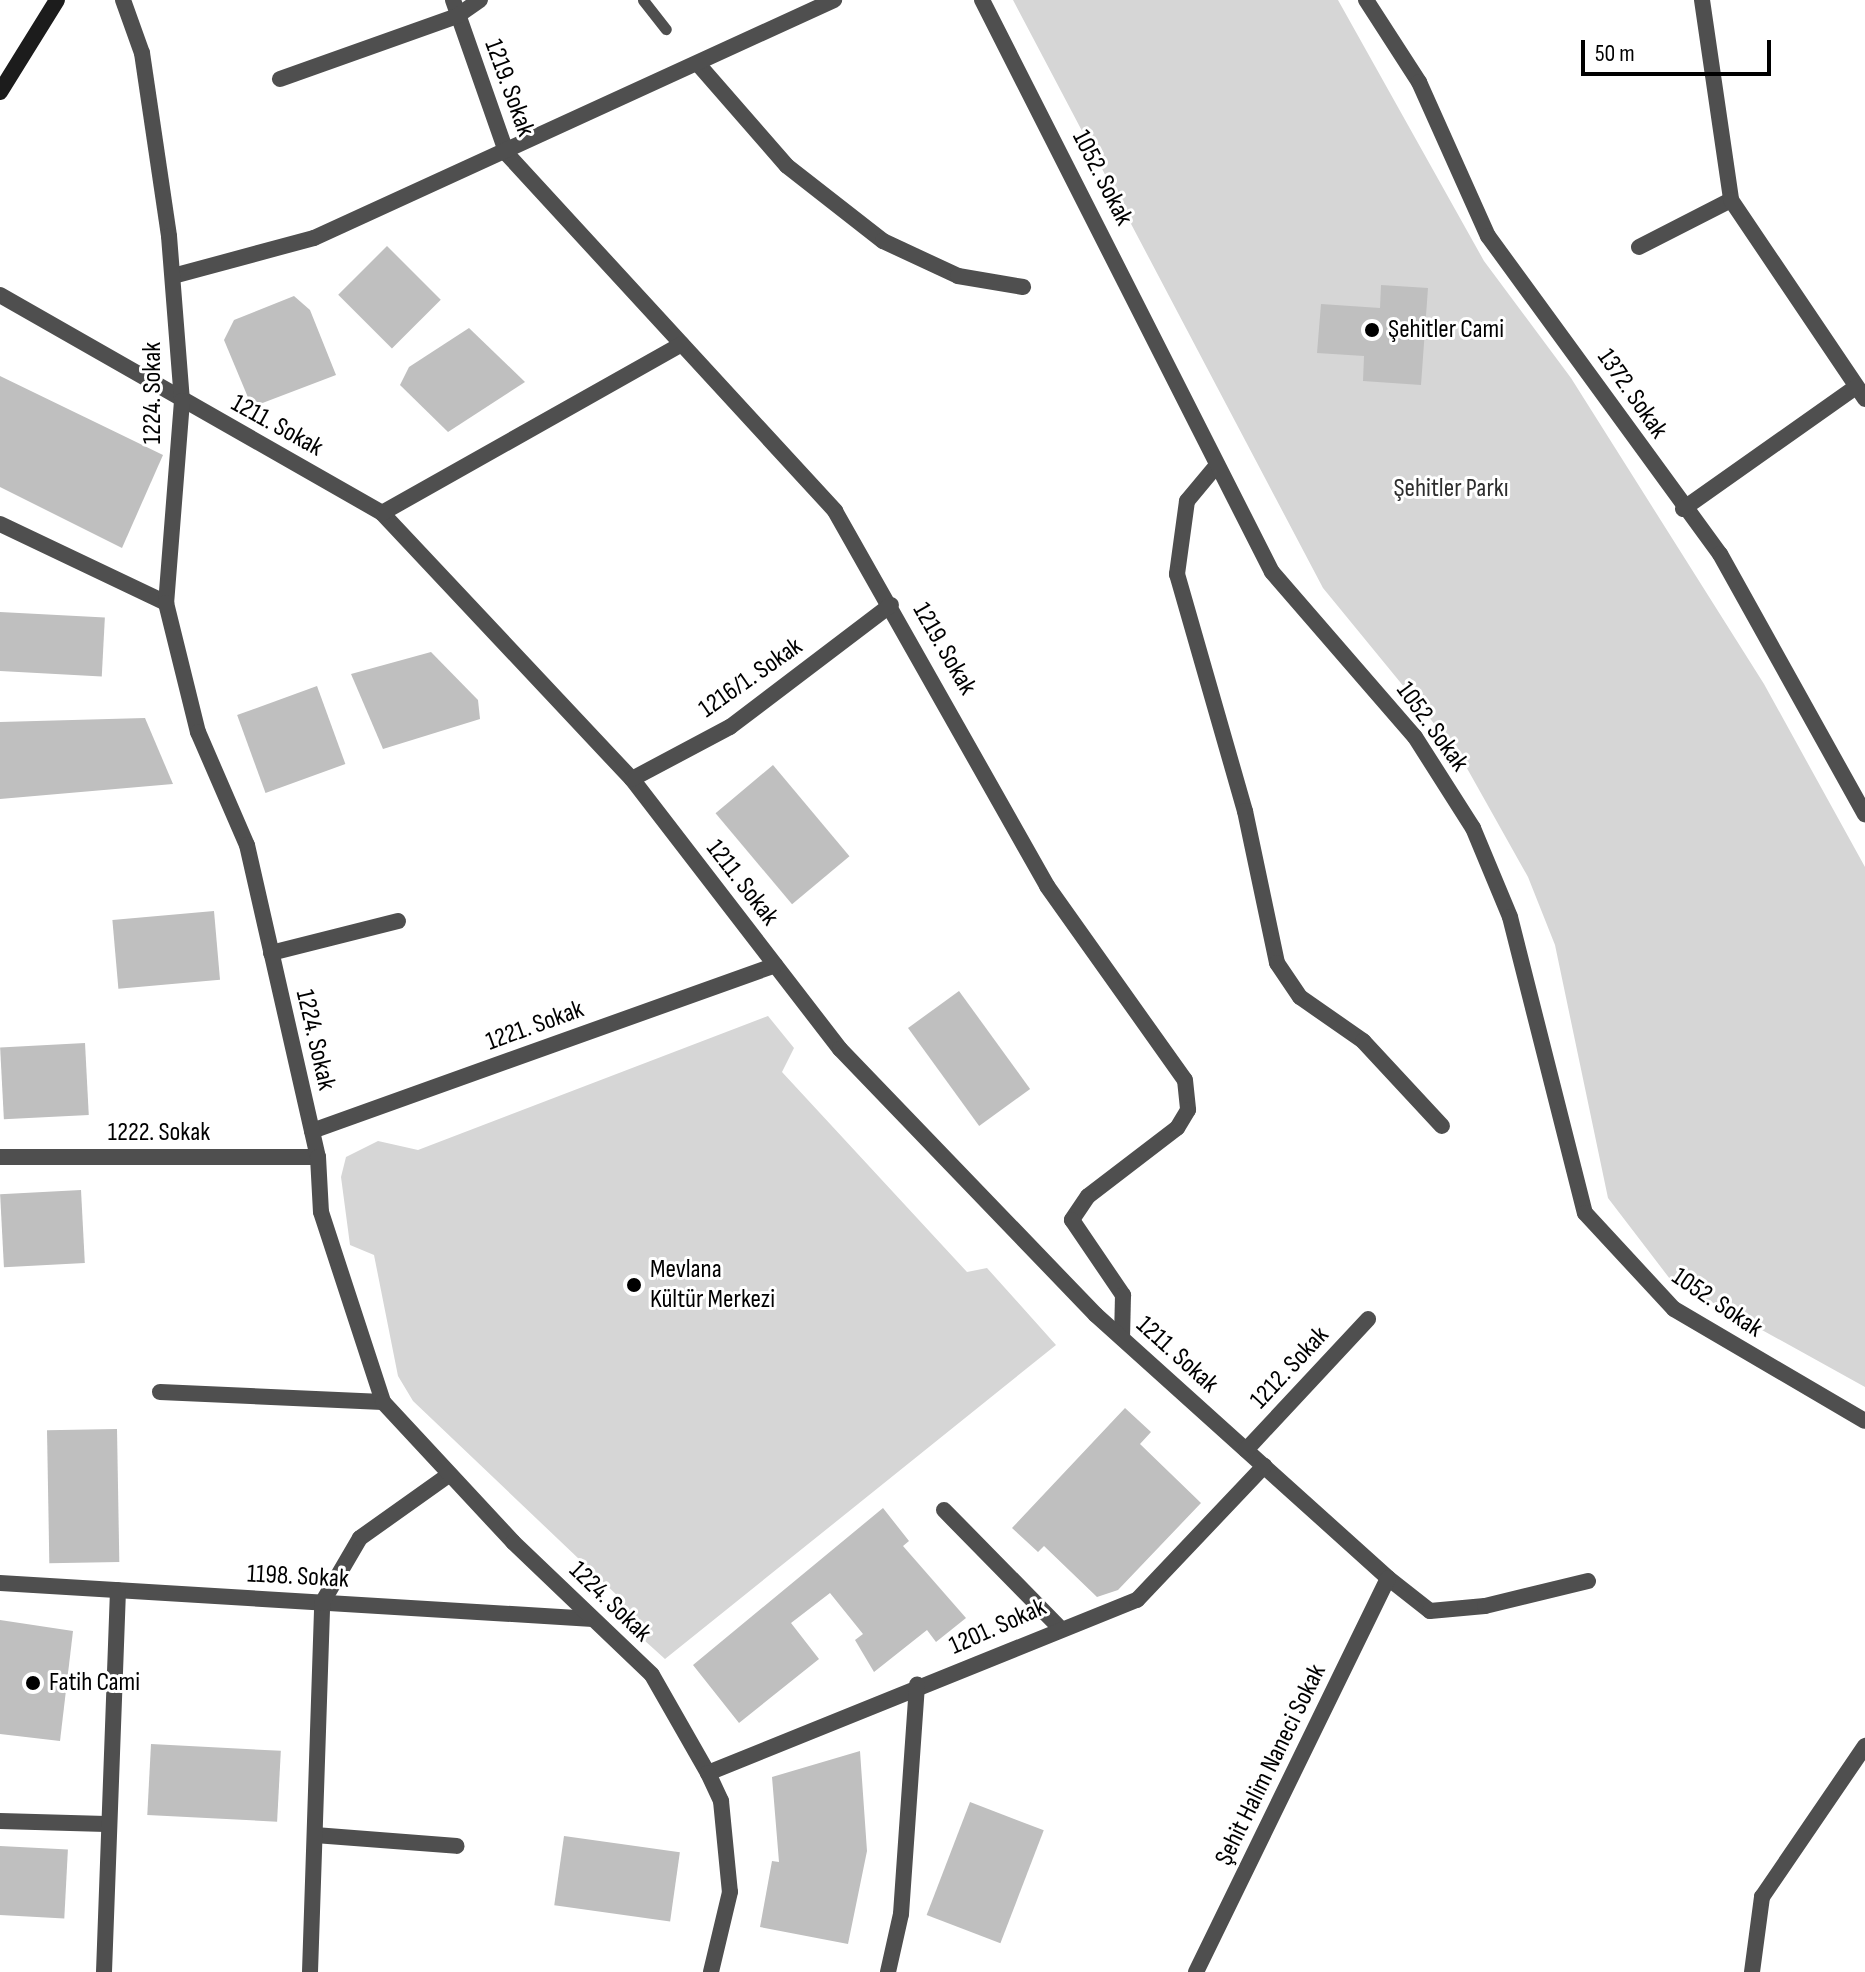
<!DOCTYPE html>
<meta charset="utf-8">
<style>
body{margin:0}
#map{position:relative;width:1865px;height:1972px;overflow:hidden;background:#fff;font-family:"Sofia Sans Condensed",sans-serif}
div>[style]{position:absolute}
.green>*{inset:0;background:#d6d6d6}
.building>*{inset:0;background:#bfbfbf;transform-origin:0 0}
.service>*{height:11px;margin:-5.5px;padding:0 5.5px;transform-origin:5.5px;border-radius:5.5px;background:#4f4f4f}
.minor>*{height:16px;margin:-8px;padding:0 8px;transform-origin:8px;border-radius:8px;background:#4f4f4f}
.tertiary>*{height:16px;margin:-8px;padding:0 8px;transform-origin:8px;border-radius:8px;background:#4f4f4f}
.secondary>*{height:16px;margin:-8px;padding:0 8px;transform-origin:8px;border-radius:8px;background:#1c1c1c}
.dots>*{width:22px;height:22px;translate:-50% -50%;box-sizing:border-box;border:4px solid #fff;border-radius:50%}
span{translate:-50% -50%;white-space:nowrap;text-align:center;line-height:1.15;-webkit-text-stroke:6px #fff;paint-order:stroke}
.street-label{font-size:26px;color:#000}
.poi-label{font-size:26px;color:#000}
.left{translate:0 -50%;text-align:left}
.park-label{font-size:26px;color:#2d2d2d}
.scale{position:absolute;left:1581px;top:40px;width:190px;height:36px;box-sizing:border-box;border:4px solid #000;border-top:0;padding-left:10px;font-size:24px;line-height:28px;white-space:nowrap;color:#000;-webkit-text-stroke:6px #fff;paint-order:stroke}
</style>
<div id="map">
<div class="green">
<div style="clip-path:polygon(1013px 0,1338px 0,1484px 261px,1571px 378px,1764px 684px,1865px 867px,1865px 1387px,1670px 1279px,1608px 1198px,1555px 945px,1528px 877px,1459px 754px,1323px 588px)"></div>
<div style="clip-path:polygon(768px 1016px,794px 1048px,782px 1072px,967px 1272px,987px 1268px,1056px 1345px,665px 1659px,623px 1621px,621px 1599px,413px 1401px,398px 1376px,374px 1255px,350px 1245px,341px 1177px,346px 1157px,378px 1141px,418px 1150px)"></div>
</div>
<div class="building">
<div style="left:387px;top:246px;width:76px;height:69px;rotate:45deg"></div>
<div style="clip-path:polygon(1381px 285px,1428px 288px,1421px 385px,1363px 381px,1364px 356px,1317px 353px,1321px 304px,1380px 308px)"></div>
<div style="clip-path:polygon(294px 296px,310px 310px,336px 375px,252px 407px,224px 340px,234px 320px)"></div>
<div style="clip-path:polygon(469px 328px,525px 382px,448px 432px,400px 385px,409px 367px)"></div>
<div style="clip-path:polygon(0 376px,163px 455px,122px 548px,0 487px)"></div>
<div style="left:0;top:612px;width:105px;height:59px;rotate:3deg"></div>
<div style="clip-path:polygon(431px 652px,478px 700px,480px 719px,383px 749px,351px 674px)"></div>
<div style="left:317px;top:686px;width:83px;height:85px;rotate:70deg"></div>
<div style="clip-path:polygon(145px 718px,173px 784px,0 799px,0 722px)"></div>
<div style="left:773px;top:765px;width:119px;height:75px;rotate:50deg"></div>
<div style="left:214px;top:911px;width:69px;height:102px;rotate:85deg"></div>
<div style="left:959px;top:991px;width:121px;height:63px;rotate:54deg"></div>
<div style="left:85px;top:1043px;width:72px;height:85px;rotate:87deg"></div>
<div style="left:81px;top:1190px;width:73px;height:81px;rotate:87deg"></div>
<div style="clip-path:polygon(1125px 1408px,1151px 1432px,1140px 1444px,1201px 1503px,1118px 1590px,1097px 1597px,1044px 1546px,1038px 1552px,1012px 1528px)"></div>
<div style="left:117px;top:1429px;width:133px;height:70px;rotate:89deg"></div>
<div style="clip-path:polygon(883px 1508px,909px 1541px,903px 1546px,966px 1618px,936px 1642px,927px 1630px,874px 1672px,855px 1640px,863px 1634px,830px 1593px,791px 1623px,819px 1659px,739px 1723px,693px 1665px)"></div>
<div style="clip-path:polygon(0 1620px,73px 1631px,60px 1741px,0 1734px)"></div>
<div style="left:151px;top:1744px;width:130px;height:71px;rotate:3deg"></div>
<div style="clip-path:polygon(860px 1751px,867px 1851px,848px 1944px,760px 1927px,772px 1861px,779px 1862px,772px 1777px)"></div>
<div style="left:970px;top:1802px;width:79px;height:121px;rotate:21deg"></div>
<div style="left:564px;top:1836px;width:117px;height:70px;rotate:8deg"></div>
<div style="left:0;top:1846px;width:68px;height:69px;rotate:3deg"></div>
</div>
<div class="service">
<div style="left:643px;top:0;width:37px;rotate:52deg"></div>
</div>
<div class="minor">
<div style="left:453px;top:0;width:163px;rotate:70.7deg"></div>
<div style="left:507px;top:154px;width:485px;rotate:47.4deg"></div>
<div style="left:835px;top:511px;width:431px;rotate:60.5deg"></div>
<div style="left:1047px;top:886px;width:238px;rotate:54.6deg"></div>
<div style="left:1185px;top:1080px;width:30px;rotate:84deg"></div>
<div style="left:1188px;top:1110px;width:21px;rotate:121deg"></div>
<div style="left:1177px;top:1128px;width:112px;rotate:142.6deg"></div>
<div style="left:1088px;top:1196px;width:29px;rotate:124deg"></div>
<div style="left:1072px;top:1220px;width:91px;rotate:55.8deg"></div>
<div style="left:1123px;top:1295px;width:43px;rotate:91.3deg"></div>
<div style="left:1366px;top:0;width:98px;rotate:57.1deg"></div>
<div style="left:1419px;top:82px;width:169px;rotate:65.9deg"></div>
<div style="left:1488px;top:236px;width:394px;rotate:53.9deg"></div>
<div style="left:1720px;top:554px;width:298px;rotate:60.9deg"></div>
<div style="left:698px;top:64px;width:135px;rotate:48.9deg"></div>
<div style="left:787px;top:166px;width:122px;rotate:38deg"></div>
<div style="left:883px;top:241px;width:83px;rotate:25deg"></div>
<div style="left:958px;top:276px;width:66px;rotate:9.6deg"></div>
<div style="left:280px;top:79px;width:188px;rotate:-19.6deg"></div>
<div style="left:457px;top:16px;width:28px;rotate:-35deg"></div>
<div style="left:1639px;top:247px;width:103px;rotate:-27.1deg"></div>
<div style="left:173px;top:276px;width:146px;rotate:-15.1deg"></div>
<div style="left:314px;top:238px;width:572px;rotate:-24.59deg"></div>
<div style="left:0;top:295px;width:440px;rotate:29.7deg"></div>
<div style="left:382px;top:513px;width:365px;rotate:46.8deg"></div>
<div style="left:632px;top:779px;width:341px;rotate:52.4deg"></div>
<div style="left:840px;top:1049px;width:369px;rotate:46.1deg"></div>
<div style="left:1096px;top:1315px;width:393px;rotate:42deg"></div>
<div style="left:1388px;top:1578px;width:53px;rotate:38.2deg"></div>
<div style="left:1430px;top:1611px;width:55px;rotate:-5.2deg"></div>
<div style="left:1485px;top:1606px;width:106px;rotate:-13.6deg"></div>
<div style="left:1217px;top:465px;width:47px;rotate:129.8deg"></div>
<div style="left:1187px;top:501px;width:74px;rotate:97.8deg"></div>
<div style="left:1177px;top:574px;width:247px;rotate:74deg"></div>
<div style="left:1245px;top:811px;width:155px;rotate:78.1deg"></div>
<div style="left:1277px;top:963px;width:41px;rotate:55.9deg"></div>
<div style="left:1300px;top:997px;width:77px;rotate:34.9deg"></div>
<div style="left:1363px;top:1041px;width:116px;rotate:47.1deg"></div>
<div style="left:382px;top:513px;width:344px;rotate:-29.4deg"></div>
<div style="left:0;top:524px;width:184px;rotate:25.4deg"></div>
<div style="left:632px;top:779px;width:111px;rotate:-28deg"></div>
<div style="left:730px;top:727px;width:202px;rotate:-37.2deg"></div>
<div style="left:271px;top:953px;width:131px;rotate:-14.1deg"></div>
<div style="left:312px;top:1131px;width:492px;rotate:-19.7deg"></div>
<div style="left:0;top:1157px;width:318px"></div>
<div style="left:160px;top:1392px;width:223px;rotate:2.6deg"></div>
<div style="left:1246px;top:1450px;width:179px;rotate:-47deg"></div>
<div style="left:944px;top:1510px;width:163px;rotate:45.5deg"></div>
<div style="left:0;top:1583px;width:594px;rotate:3.47deg"></div>
<div style="left:708px;top:1773px;width:463px;rotate:-22deg"></div>
<div style="left:1137px;top:1600px;width:185px;rotate:-46.5deg"></div>
<div style="left:0;top:1821px;width:106px;rotate:1.6deg"></div>
<div style="left:315px;top:1835px;width:142px;rotate:4.4deg"></div>
<div style="left:104px;top:1972px;width:382px;rotate:-87.9deg"></div>
<div style="left:310px;top:1972px;width:369px;rotate:-88.1deg"></div>
<div style="left:322px;top:1603px;width:75px;rotate:-59.7deg"></div>
<div style="left:360px;top:1538px;width:110px;rotate:-35.4deg"></div>
<div style="left:888px;top:1972px;width:59px;rotate:-77.4deg"></div>
<div style="left:901px;top:1914px;width:230px;rotate:-86deg"></div>
<div style="left:1196px;top:1972px;width:438px;rotate:-64deg"></div>
<div style="left:1752px;top:1972px;width:76px;rotate:-82.4deg"></div>
<div style="left:1762px;top:1897px;width:183px;rotate:-55.7deg"></div>
</div>
<div class="tertiary">
<div style="left:123px;top:0;width:56px;rotate:70.3deg"></div>
<div style="left:142px;top:53px;width:185px;rotate:81.6deg"></div>
<div style="left:169px;top:236px;width:166px;rotate:85.5deg"></div>
<div style="left:182px;top:401px;width:203px;rotate:94.5deg"></div>
<div style="left:166px;top:603px;width:133px;rotate:76.1deg"></div>
<div style="left:198px;top:732px;width:123px;rotate:66.6deg"></div>
<div style="left:247px;top:845px;width:320px;rotate:77.2deg"></div>
<div style="left:318px;top:1157px;width:55px;rotate:86.9deg"></div>
<div style="left:321px;top:1212px;width:200px;rotate:71.9deg"></div>
<div style="left:383px;top:1402px;width:191px;rotate:47.1deg"></div>
<div style="left:513px;top:1542px;width:192px;rotate:43.7deg"></div>
<div style="left:652px;top:1675px;width:113px;rotate:60.3deg"></div>
<div style="left:708px;top:1773px;width:31px;rotate:65deg"></div>
<div style="left:721px;top:1801px;width:91px;rotate:84.4deg"></div>
<div style="left:730px;top:1892px;width:82px;rotate:103.4deg"></div>
<div style="left:982px;top:0;width:641px;rotate:63.12deg"></div>
<div style="left:1272px;top:572px;width:218px;rotate:49.1deg"></div>
<div style="left:1415px;top:737px;width:108px;rotate:57.5deg"></div>
<div style="left:1473px;top:828px;width:96px;rotate:67.4deg"></div>
<div style="left:1510px;top:917px;width:305px;rotate:75.8deg"></div>
<div style="left:1585px;top:1213px;width:131px;rotate:47.2deg"></div>
<div style="left:1674px;top:1309px;width:221px;rotate:30.4deg"></div>
<div style="left:1702px;top:0;width:202px;rotate:81.7deg"></div>
<div style="left:1731px;top:200px;width:240px;rotate:56deg"></div>
<div style="left:1683px;top:509px;width:212px;rotate:-35.2deg"></div>
</div>
<div class="secondary">
<div style="left:0;top:92px;width:108px;rotate:-58.2deg"></div>
</div>
<div class="dots">
<div style="left:1372px;top:330px;background:#000"></div>
<div style="left:634px;top:1285px;background:#000"></div>
<div style="left:33px;top:1683px;background:#000"></div>
</div>
<div class="street-label">
<span style="left:509px;top:88px;rotate:70deg">1219. Sokak</span>
<span style="left:1102px;top:178px;rotate:63deg">1052. Sokak</span>
<span style="left:153px;top:393px;rotate:-90deg">1224. Sokak</span>
<span style="left:1632px;top:394px;rotate:55deg">1372. Sokak</span>
<span style="left:277px;top:426px;rotate:29deg">1211. Sokak</span>
<span style="left:944px;top:649px;rotate:60deg">1219. Sokak</span>
<span style="left:751px;top:678px;rotate:-35deg">1216/1. Sokak</span>
<span style="left:1432px;top:727px;rotate:54deg">1052. Sokak</span>
<span style="left:742px;top:883px;rotate:52deg">1211. Sokak</span>
<span style="left:535px;top:1026px;rotate:-20deg">1221. Sokak</span>
<span style="left:315px;top:1040px;rotate:77deg">1224. Sokak</span>
<span style="left:159px;top:1133px">1222. Sokak</span>
<span style="left:1717px;top:1303px;rotate:34deg">1052. Sokak</span>
<span style="left:1177px;top:1355px;rotate:42deg">1211. Sokak</span>
<span style="left:1290px;top:1368px;rotate:-47deg">1212. Sokak</span>
<span style="left:298px;top:1577px;rotate:3deg">1198. Sokak</span>
<span style="left:610px;top:1602px;rotate:44deg">1224. Sokak</span>
<span style="left:998px;top:1627px;rotate:-24deg">1201. Sokak</span>
<span style="left:1271px;top:1765px;rotate:-64deg">Şehit Halim Naneci Sokak</span>
</div>
<div class="poi-label">
<span class="left" style="left:1388px;top:330px">Şehitler Cami</span>
<span class="left" style="left:650px;top:1285px">Mevlana<br>Kültür Merkezi</span>
<span class="left" style="left:49px;top:1683px">Fatih Cami</span>
</div>
<div class="park-label">
<span style="left:1451px;top:489px">Şehitler Parkı</span>
</div>
<div class="scale">50 m</div>
</div>
